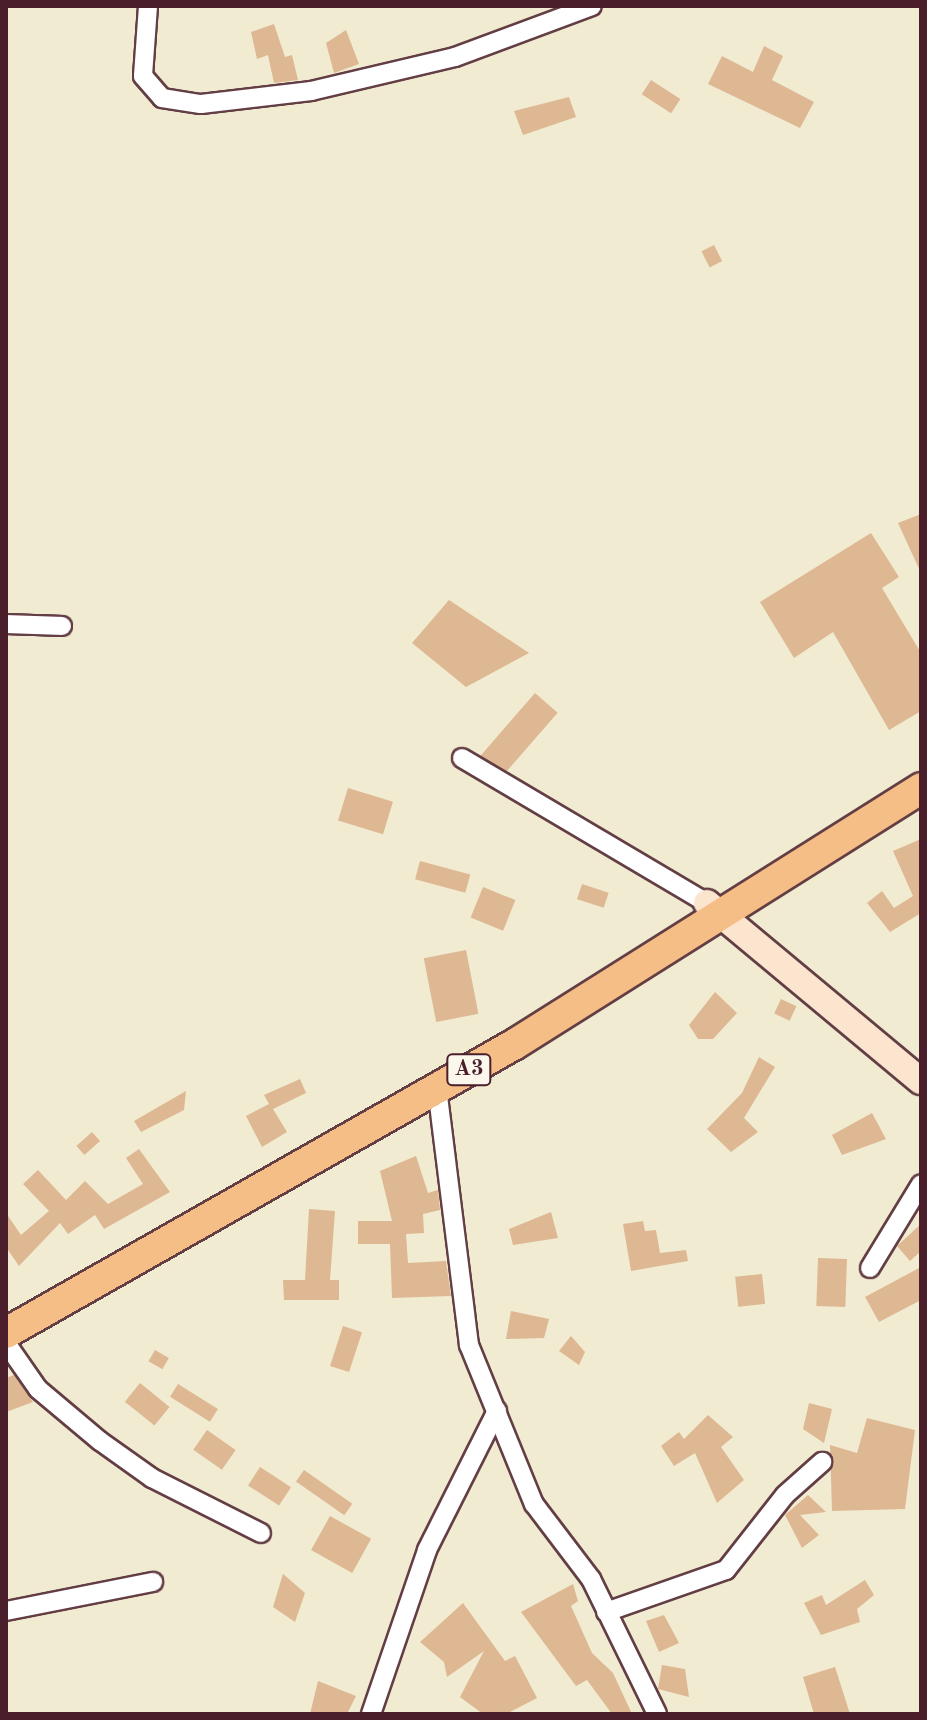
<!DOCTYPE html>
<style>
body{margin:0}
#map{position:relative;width:927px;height:1720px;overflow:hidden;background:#f1ebd2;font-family:"Old Standard TT",serif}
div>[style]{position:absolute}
.building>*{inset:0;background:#ddb892;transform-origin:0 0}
.roads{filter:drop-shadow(2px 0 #633e44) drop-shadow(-2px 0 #633e44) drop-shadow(0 2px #633e44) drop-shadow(0 -2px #633e44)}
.street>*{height:18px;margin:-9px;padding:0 9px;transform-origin:9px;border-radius:9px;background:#fff}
.secondary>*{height:26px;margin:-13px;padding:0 13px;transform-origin:13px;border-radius:13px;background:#fbe5cf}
.primary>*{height:30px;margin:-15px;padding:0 15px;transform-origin:15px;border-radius:15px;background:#f6be87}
span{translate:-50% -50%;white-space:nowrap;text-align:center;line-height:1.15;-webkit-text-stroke:6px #fbf7ec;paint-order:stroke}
.shield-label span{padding:2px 6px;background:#fbf7ec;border:2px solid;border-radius:6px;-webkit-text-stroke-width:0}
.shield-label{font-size:22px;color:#4a1f2b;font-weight:700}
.frame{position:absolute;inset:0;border:8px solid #4a1f2b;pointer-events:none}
</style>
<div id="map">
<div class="building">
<div style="clip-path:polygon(274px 24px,285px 57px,292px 55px,298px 80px,274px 83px,268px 55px,257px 59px,251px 32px)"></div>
<div style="clip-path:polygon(346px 30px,359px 64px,334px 73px,326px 43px)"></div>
<div style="clip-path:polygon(764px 46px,783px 56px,772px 80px,814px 102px,800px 128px,708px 84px,722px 56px,753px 72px)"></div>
<div style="left:651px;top:80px;width:35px;height:17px;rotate:33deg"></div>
<div style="clip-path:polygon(569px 97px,576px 117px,523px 135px,514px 111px)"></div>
<div style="left:714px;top:245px;width:18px;height:14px;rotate:63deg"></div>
<div style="clip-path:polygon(921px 514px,921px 573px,898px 523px)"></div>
<div style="clip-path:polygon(871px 533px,899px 577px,882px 588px,921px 653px,921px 711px,889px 730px,833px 632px,794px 658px,760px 602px)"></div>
<div style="clip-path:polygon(449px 600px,529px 653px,466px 687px,412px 643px)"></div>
<div style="left:535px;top:693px;width:30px;height:83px;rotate:41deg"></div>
<div style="left:348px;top:788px;width:47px;height:34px;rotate:17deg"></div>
<div style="clip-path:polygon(921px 839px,921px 913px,890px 932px,867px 903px,882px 891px,894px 908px,913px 896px,893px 851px)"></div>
<div style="left:420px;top:861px;width:52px;height:19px;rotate:15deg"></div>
<div style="left:582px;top:884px;width:28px;height:16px;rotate:18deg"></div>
<div style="left:483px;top:887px;width:35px;height:33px;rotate:22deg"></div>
<div style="left:466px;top:950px;width:65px;height:43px;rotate:79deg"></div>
<div style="clip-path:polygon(715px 992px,737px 1013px,713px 1039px,698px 1039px,689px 1025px)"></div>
<div style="left:781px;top:999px;width:17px;height:16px;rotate:25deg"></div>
<div style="clip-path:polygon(759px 1057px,775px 1067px,744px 1118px,758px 1132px,731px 1152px,707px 1129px,742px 1093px)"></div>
<div style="clip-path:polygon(300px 1079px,306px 1093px,273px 1109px,287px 1132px,262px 1147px,246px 1116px,269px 1104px,264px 1095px)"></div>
<div style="clip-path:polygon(186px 1091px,184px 1110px,141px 1132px,134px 1121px)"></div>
<div style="clip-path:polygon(872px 1113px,886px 1139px,842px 1155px,832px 1135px)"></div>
<div style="left:92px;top:1132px;width:12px;height:21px;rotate:48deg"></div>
<div style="clip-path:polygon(139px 1149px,170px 1192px,104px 1229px,95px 1215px,68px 1234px,60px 1223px,19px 1266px,6px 1247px,6px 1213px,21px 1235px,49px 1211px,23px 1184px,38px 1170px,66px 1200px,85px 1181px,108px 1204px,143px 1184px,126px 1158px)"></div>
<div style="clip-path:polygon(416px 1156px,428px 1193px,438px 1190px,440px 1210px,423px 1214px,424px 1233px,406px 1234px,408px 1263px,446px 1261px,451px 1296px,392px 1298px,390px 1244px,358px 1244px,358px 1221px,392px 1221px,380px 1171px)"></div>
<div style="clip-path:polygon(309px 1209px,335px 1211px,330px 1280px,339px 1280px,339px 1300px,284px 1300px,283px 1280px,305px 1280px)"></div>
<div style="clip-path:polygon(551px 1212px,558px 1238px,513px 1245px,509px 1229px)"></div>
<div style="clip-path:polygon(643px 1221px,645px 1231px,656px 1230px,660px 1253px,686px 1250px,688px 1261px,631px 1271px,623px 1224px)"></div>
<div style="clip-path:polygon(921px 1224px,921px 1251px,910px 1261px,897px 1246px)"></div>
<div style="left:818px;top:1258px;width:29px;height:48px;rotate:2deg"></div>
<div style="clip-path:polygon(921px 1267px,921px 1300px,879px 1322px,865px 1297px)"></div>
<div style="left:762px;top:1274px;width:30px;height:27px;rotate:84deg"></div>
<div style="clip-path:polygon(511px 1311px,549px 1319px,544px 1338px,506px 1339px)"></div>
<div style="left:343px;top:1326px;width:20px;height:42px;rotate:18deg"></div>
<div style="clip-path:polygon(571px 1336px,585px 1352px,579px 1365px,559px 1351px)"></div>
<div style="left:155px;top:1350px;width:16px;height:13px;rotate:30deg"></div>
<div style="clip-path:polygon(14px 1375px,33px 1402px,6px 1412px,6px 1378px)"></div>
<div style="left:140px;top:1383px;width:38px;height:24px;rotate:39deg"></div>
<div style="left:178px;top:1384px;width:47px;height:15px;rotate:32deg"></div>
<div style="clip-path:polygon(809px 1403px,832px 1409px,824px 1443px,803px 1429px)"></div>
<div style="clip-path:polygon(708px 1415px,733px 1437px,721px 1447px,744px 1480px,717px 1503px,695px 1453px,674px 1466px,661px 1446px,679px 1432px,684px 1439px)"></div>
<div style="clip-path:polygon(867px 1418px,915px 1430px,905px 1509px,832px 1511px,830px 1445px,857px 1453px)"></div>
<div style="left:207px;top:1430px;width:35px;height:24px;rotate:35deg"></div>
<div style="left:260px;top:1467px;width:37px;height:22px;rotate:33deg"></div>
<div style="left:304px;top:1470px;width:59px;height:14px;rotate:35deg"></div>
<div style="clip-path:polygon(808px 1495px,826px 1512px,800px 1515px,819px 1535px,802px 1548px,785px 1515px)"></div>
<div style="left:330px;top:1516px;width:47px;height:39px;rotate:29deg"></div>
<div style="clip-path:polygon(283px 1574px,305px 1593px,295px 1622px,273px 1607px)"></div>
<div style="clip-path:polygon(865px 1580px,874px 1595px,857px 1609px,860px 1622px,821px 1635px,804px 1603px,822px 1595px,826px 1605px)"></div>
<div style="clip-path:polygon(573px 1584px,578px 1601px,571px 1606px,592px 1653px,613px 1673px,632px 1714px,612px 1714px,587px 1680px,576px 1686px,521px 1612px)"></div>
<div style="clip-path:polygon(463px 1603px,505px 1661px,515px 1656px,537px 1698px,506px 1714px,483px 1714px,460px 1697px,484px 1651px,447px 1677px,444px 1662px,420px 1642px)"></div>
<div style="clip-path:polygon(664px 1615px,679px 1643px,659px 1652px,646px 1621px)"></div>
<div style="clip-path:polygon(662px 1665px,685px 1669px,689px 1697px,658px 1689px)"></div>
<div style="clip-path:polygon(835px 1667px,850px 1714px,814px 1714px,803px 1677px)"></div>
<div style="clip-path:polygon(318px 1681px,356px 1696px,347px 1714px,310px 1714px)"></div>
</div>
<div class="roads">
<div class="street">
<div style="left:148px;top:6px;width:70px;rotate:94.1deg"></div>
<div style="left:143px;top:76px;width:29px;rotate:49deg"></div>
<div style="left:162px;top:98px;width:39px;rotate:9deg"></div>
<div style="left:201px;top:104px;width:111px;rotate:-6.7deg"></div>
<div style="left:311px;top:91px;width:148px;rotate:-13.3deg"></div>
<div style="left:455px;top:57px;width:146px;rotate:-20.4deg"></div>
<div style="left:6px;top:624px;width:56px;rotate:2deg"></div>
<div style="left:462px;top:758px;width:285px;rotate:30.6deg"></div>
<div style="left:437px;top:1088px;width:259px;rotate:82.9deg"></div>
<div style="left:469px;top:1345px;width:172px;rotate:67.8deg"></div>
<div style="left:534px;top:1504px;width:94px;rotate:52.8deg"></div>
<div style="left:591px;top:1579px;width:150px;rotate:63.9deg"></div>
<div style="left:870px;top:1268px;width:98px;rotate:-58.7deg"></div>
<div style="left:6px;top:1343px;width:56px;rotate:55.2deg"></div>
<div style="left:38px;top:1389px;width:81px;rotate:40deg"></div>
<div style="left:100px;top:1441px;width:64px;rotate:35.4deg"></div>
<div style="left:152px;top:1478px;width:122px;rotate:26.8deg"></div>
<div style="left:6px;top:1611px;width:150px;rotate:-11.2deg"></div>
<div style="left:606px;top:1612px;width:127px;rotate:-19.3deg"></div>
<div style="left:726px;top:1570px;width:95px;rotate:-51.8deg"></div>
<div style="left:785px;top:1495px;width:50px;rotate:-41.7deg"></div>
<div style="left:371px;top:1714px;width:173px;rotate:-71.1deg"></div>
<div style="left:427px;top:1550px;width:156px;rotate:-63.3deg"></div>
</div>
<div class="secondary">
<div style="left:707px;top:903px;width:278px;rotate:39.8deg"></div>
</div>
<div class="primary">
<div style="left:6px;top:1333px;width:585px;rotate:-29.59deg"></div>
<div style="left:515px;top:1044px;width:480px;rotate:-32.2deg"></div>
</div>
</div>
<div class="shield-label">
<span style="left:469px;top:1070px">A3</span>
</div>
<div class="frame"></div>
</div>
